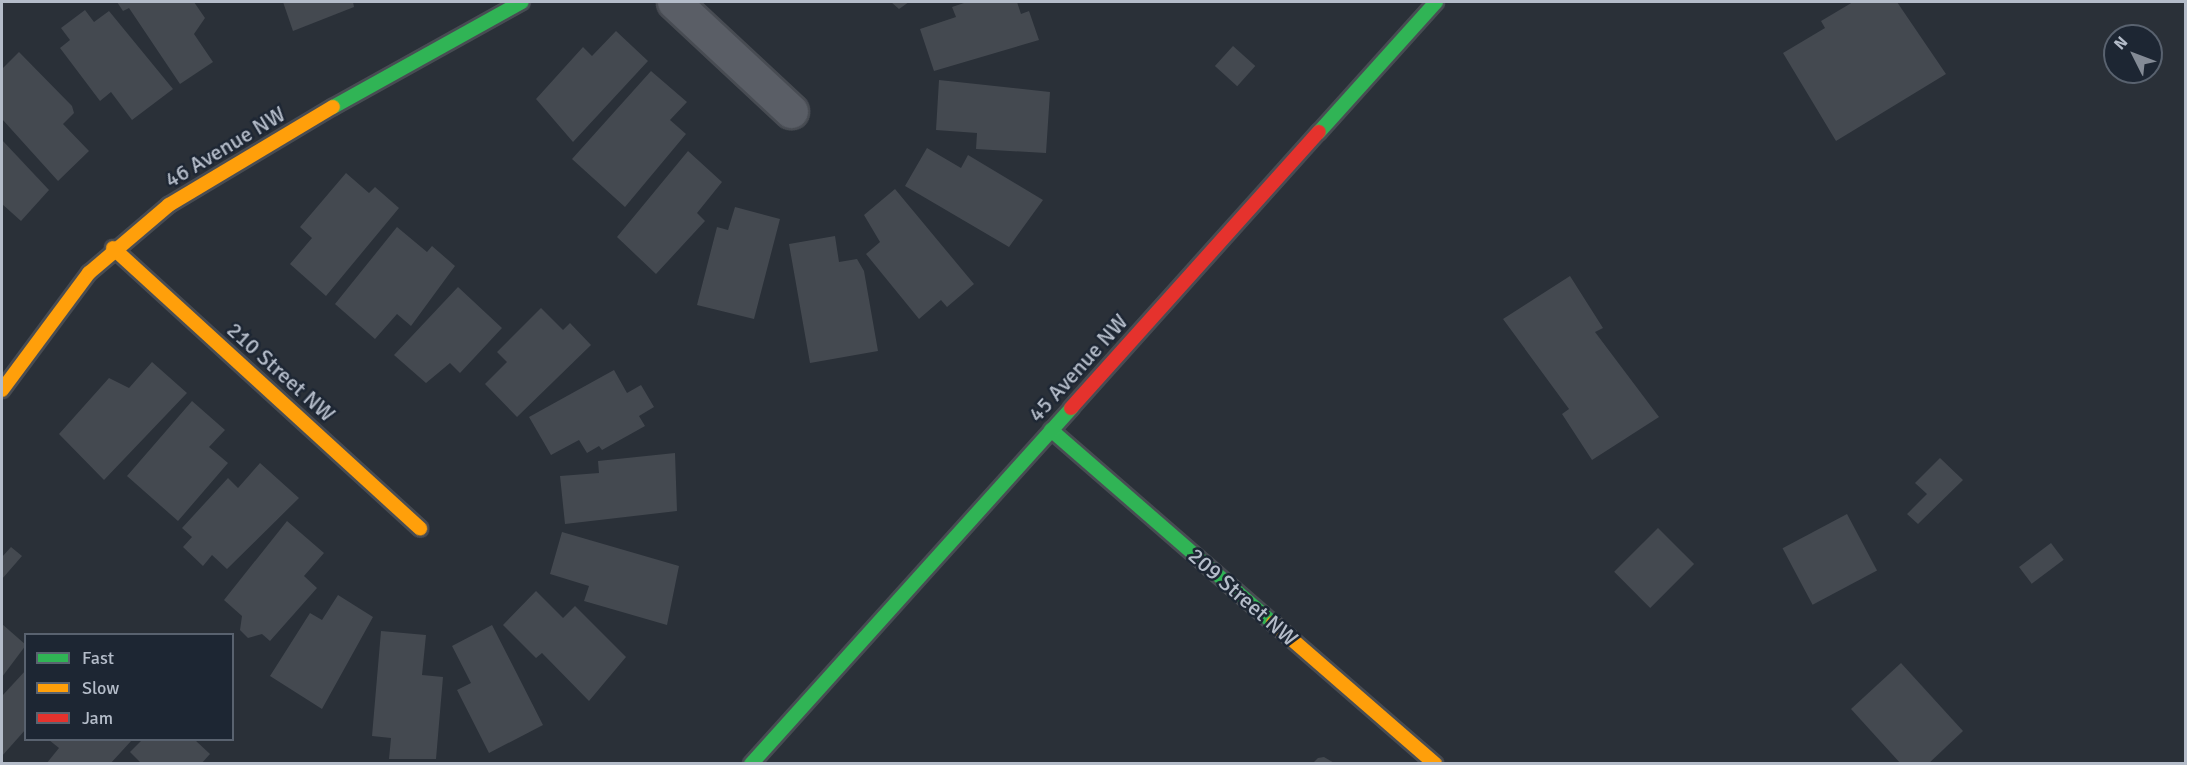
<!DOCTYPE html>
<style>
body{margin:0}
#map{position:relative;width:2187px;height:765px;overflow:hidden;background:#2a3038;font-family:Signika,sans-serif}
div>[style]{position:absolute}
.building>*{inset:0;background:#444950;transform-origin:0 0}
.roads{filter:drop-shadow(2px 0 #484c53) drop-shadow(-2px 0 #484c53) drop-shadow(0 2px #484c53) drop-shadow(0 -2px #484c53)}
.street>*{height:33px;margin:-16.5px;padding:0 16.5px;transform-origin:16.5px;border-radius:16.5px;background:#5a5e66}
.fast>*{height:14px;margin:-7px;padding:0 7px;transform-origin:7px;border-radius:7px;background:#30b455}
.slow>*{height:14px;margin:-7px;padding:0 7px;transform-origin:7px;border-radius:7px;background:#ff9f0a}
.jam>*{height:14px;margin:-7px;padding:0 7px;transform-origin:7px;border-radius:7px;background:#e5322d}
span{translate:-50% -50%;white-space:nowrap;text-align:center;line-height:1.15;-webkit-text-stroke:5px #1d2633;paint-order:stroke}
.street-label{font-size:22px;color:#b4bcc9}
.frame{position:absolute;inset:0;border:3px solid #b4bcc9;pointer-events:none}
.legend{position:absolute;left:24px;top:633px;width:210px;height:108px;box-sizing:border-box;background:#1d2633;border:2px solid #59626f;margin:0;padding:8px 10px;list-style:none;font-size:18px;color:#b4bcc9}
.legend li{display:flex;align-items:center;gap:12px;height:30px}
.legend b{width:30px;border:2px solid #59626f}
.north{position:absolute;left:2103px;top:24px;width:60px;height:60px;box-sizing:border-box;background:#1d2633;border:2px solid #59626f;border-radius:50%;rotate:312deg;font-size:16px;font-weight:700;line-height:24px;text-align:center;color:#b4bcc9}
.north::after{content:'';display:block;margin:auto;width:21px;height:27px;background:#848b96;clip-path:polygon(50% 0,100% 100%,50% 72%,0 100%)}
</style>
<div id="map">
<div class="building">
<div style="clip-path:polygon(117px 2px,194px 2px,205px 18px,194px 34px,213px 62px,180px 84px,129px 8px,123px 11px)"></div>
<div style="clip-path:polygon(283px 2px,353px 2px,354px 7px,293px 31px)"></div>
<div style="clip-path:polygon(891px 2px,909px 2px,899px 9px)"></div>
<div style="clip-path:polygon(967px 2px,1017px 2px,1021px 14px,1029px 11px,1039px 40px,934px 71px,920px 29px,956px 17px,952px 7px)"></div>
<div style="clip-path:polygon(1853px 2px,1897px 2px,1946px 74px,1836px 141px,1783px 53px,1825px 28px,1821px 21px)"></div>
<div style="clip-path:polygon(85px 10px,94px 22px,109px 11px,173px 89px,132px 120px,111px 92px,100px 101px,60px 48px,70px 40px,61px 28px)"></div>
<div style="clip-path:polygon(616px 31px,648px 61px,573px 142px,536px 99px,583px 47px,592px 56px)"></div>
<div style="left:1233px;top:46px;width:30px;height:27px;rotate:42deg"></div>
<div style="clip-path:polygon(19px 52px,72px 106px,74px 113px,63px 124px,89px 151px,58px 181px,2px 119px,2px 69px)"></div>
<div style="clip-path:polygon(651px 71px,687px 102px,670px 120px,686px 134px,625px 207px,572px 159px)"></div>
<div style="clip-path:polygon(939px 80px,1050px 92px,1046px 153px,976px 149px,977px 133px,936px 130px)"></div>
<div style="clip-path:polygon(2px 140px,49px 190px,21px 221px,2px 204px)"></div>
<div style="clip-path:polygon(927px 148px,961px 168px,968px 155px,1043px 200px,1009px 247px,905px 186px)"></div>
<div style="clip-path:polygon(688px 151px,722px 182px,697px 213px,705px 221px,656px 274px,617px 237px)"></div>
<div style="clip-path:polygon(346px 173px,369px 193px,375px 187px,399px 208px,326px 296px,290px 264px,312px 238px,300px 227px)"></div>
<div style="clip-path:polygon(895px 189px,974px 284px,947px 307px,941px 300px,919px 319px,866px 254px,880px 242px,864px 215px)"></div>
<div style="clip-path:polygon(735px 207px,780px 219px,754px 319px,697px 305px,717px 227px,728px 230px)"></div>
<div style="clip-path:polygon(397px 227px,427px 252px,432px 246px,455px 266px,411px 326px,397px 314px,375px 339px,335px 304px)"></div>
<div style="clip-path:polygon(835px 236px,839px 262px,857px 259px,864px 271px,878px 351px,810px 363px,789px 244px)"></div>
<div style="clip-path:polygon(1570px 276px,1603px 328px,1595px 332px,1659px 417px,1592px 460px,1562px 414px,1569px 409px,1503px 319px)"></div>
<div style="clip-path:polygon(458px 287px,502px 328px,460px 373px,450px 363px,426px 383px,394px 355px)"></div>
<div style="clip-path:polygon(541px 308px,563px 330px,570px 323px,591px 345px,517px 417px,485px 384px,507px 362px,497px 352px)"></div>
<div style="clip-path:polygon(152px 362px,187px 393px,104px 480px,59px 434px,109px 378px,129px 388px)"></div>
<div style="clip-path:polygon(614px 370px,627px 393px,641px 385px,654px 407px,639px 416px,645px 426px,602px 450px,599px 446px,587px 453px,579px 440px,551px 455px,529px 417px)"></div>
<div style="clip-path:polygon(192px 401px,225px 430px,209px 447px,228px 463px,178px 521px,127px 476px)"></div>
<div style="clip-path:polygon(675px 453px,677px 511px,565px 524px,560px 476px,599px 473px,598px 461px)"></div>
<div style="clip-path:polygon(1940px 458px,1963px 480px,1918px 524px,1907px 514px,1927px 494px,1915px 483px)"></div>
<div style="clip-path:polygon(260px 463px,299px 498px,227px 569px,212px 555px,203px 566px,183px 547px,192px 537px,182px 528px,228px 478px,238px 488px)"></div>
<div style="left:1847px;top:514px;width:64px;height:73px;rotate:62deg"></div>
<div style="clip-path:polygon(287px 521px,324px 553px,304px 576px,317px 588px,270px 641px,262px 634px,248px 638px,240px 630px,242px 616px,224px 600px)"></div>
<div style="left:1658px;top:528px;width:51px;height:62px;rotate:45deg"></div>
<div style="clip-path:polygon(562px 532px,679px 566px,667px 625px,584px 601px,589px 586px,550px 574px)"></div>
<div style="left:2051px;top:543px;width:21px;height:40px;rotate:53deg"></div>
<div style="clip-path:polygon(11px 547px,22px 556px,2px 579px,2px 557px)"></div>
<div style="clip-path:polygon(536px 591px,563px 618px,575px 606px,626px 657px,589px 701px,542px 653px,536px 658px,503px 625px)"></div>
<div style="clip-path:polygon(338px 595px,373px 617px,322px 709px,270px 676px,310px 613px,322px 620px)"></div>
<div style="clip-path:polygon(2px 624px,26px 645px,2px 677px)"></div>
<div style="clip-path:polygon(492px 625px,543px 725px,489px 753px,457px 690px,471px 683px,452px 646px)"></div>
<div style="clip-path:polygon(381px 631px,426px 635px,422px 675px,443px 677px,436px 759px,389px 759px,391px 738px,372px 736px)"></div>
<div style="clip-path:polygon(1901px 663px,1963px 731px,1928px 764px,1901px 764px,1851px 709px)"></div>
<div style="clip-path:polygon(26px 670px,26px 729px,2px 756px,2px 696px)"></div>
<div style="clip-path:polygon(49px 740px,132px 740px,110px 764px,46px 764px,59px 748px)"></div>
<div style="clip-path:polygon(142px 740px,195px 740px,210px 754px,201px 764px,142px 764px,130px 752px)"></div>
<div style="clip-path:polygon(1324px 757px,1336px 764px,1312px 764px,1318px 758px)"></div>
</div>
<div class="roads">
<div class="street">
<div style="left:674px;top:2px;width:160px;rotate:43deg"></div>
</div>
<div class="fast">
<div style="left:333px;top:107px;width:216px;rotate:-29.1deg"></div>
<div style="left:1319px;top:132px;width:175px;rotate:-48deg"></div>
<div style="left:1051px;top:430px;width:294px;rotate:41deg"></div>
<div style="left:751px;top:764px;width:479px;rotate:-48deg"></div>
</div>
<div class="slow">
<div style="left:113px;top:248px;width:416px;rotate:42.4deg"></div>
<div style="left:2px;top:390px;width:146px;rotate:-53.4deg"></div>
<div style="left:89px;top:273px;width:105px;rotate:-40.4deg"></div>
<div style="left:169px;top:205px;width:191px;rotate:-30.9deg"></div>
<div style="left:1273px;top:623px;width:215px;rotate:41deg"></div>
</div>
<div class="jam">
<div style="left:1071px;top:408px;width:371px;rotate:-48.1deg"></div>
</div>
</div>
<div class="street-label">
<span style="left:225px;top:147px;rotate:-31deg">46 Avenue NW</span>
<span style="left:1078px;top:368px;rotate:-48deg">45 Avenue NW</span>
<span style="left:281px;top:372px;rotate:42deg">210 Street NW</span>
<span style="left:1243px;top:597px;rotate:41deg">209 Street NW</span>
</div>
<div class="frame"></div>
<ul class="legend">
<li><b style="height:8px;background:#30b455"></b>Fast</li>
<li><b style="height:8px;background:#ff9f0a"></b>Slow</li>
<li><b style="height:8px;background:#e5322d"></b>Jam</li>
</ul>
<div class="north">N</div>
</div>
